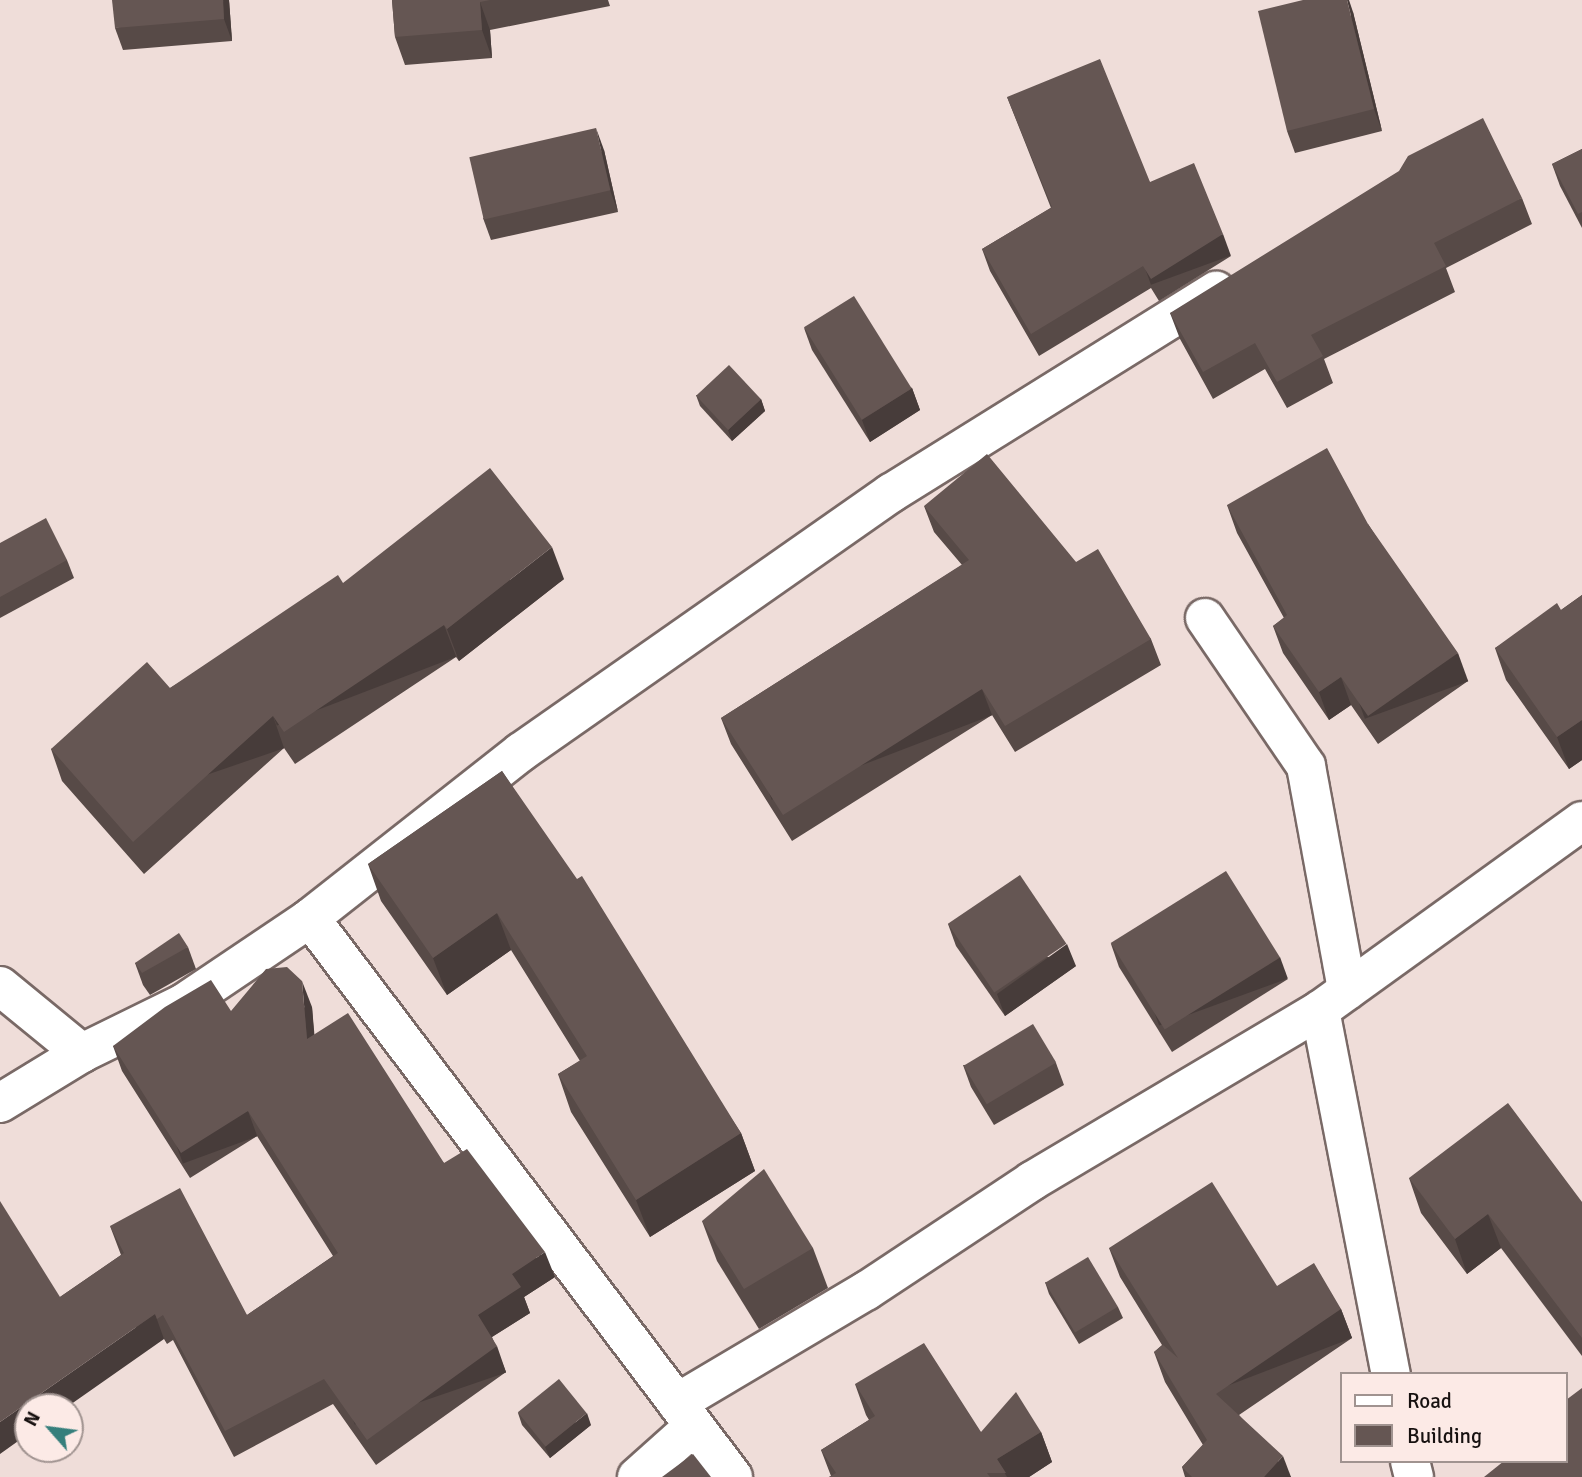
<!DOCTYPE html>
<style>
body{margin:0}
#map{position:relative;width:1582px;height:1477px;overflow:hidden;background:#efddd9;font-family:Signika,sans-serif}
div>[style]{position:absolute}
.roads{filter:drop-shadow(2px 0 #796966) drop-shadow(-2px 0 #796966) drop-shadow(0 2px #796966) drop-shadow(0 -2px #796966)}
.street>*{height:38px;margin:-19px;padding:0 19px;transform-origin:19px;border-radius:19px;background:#fff}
.wall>*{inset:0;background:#574a47}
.shaded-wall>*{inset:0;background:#473c3a;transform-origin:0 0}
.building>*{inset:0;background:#655653;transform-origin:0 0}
span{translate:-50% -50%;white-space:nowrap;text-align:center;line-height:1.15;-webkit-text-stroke:7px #fceae6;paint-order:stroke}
.legend{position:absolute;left:1340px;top:1372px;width:228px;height:91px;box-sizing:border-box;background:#fceae6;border:2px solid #a09390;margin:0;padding:9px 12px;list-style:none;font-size:21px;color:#171110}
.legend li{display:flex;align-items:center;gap:14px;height:35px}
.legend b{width:35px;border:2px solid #a09390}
.north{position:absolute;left:14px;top:1393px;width:70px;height:70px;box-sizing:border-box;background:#fceae6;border:2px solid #a09390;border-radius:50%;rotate:298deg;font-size:19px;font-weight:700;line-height:28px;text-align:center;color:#171110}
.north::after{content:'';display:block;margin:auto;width:24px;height:32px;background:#367f7c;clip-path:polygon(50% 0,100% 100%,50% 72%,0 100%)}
</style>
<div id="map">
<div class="roads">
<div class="street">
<div style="left:1205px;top:618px;width:179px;rotate:55.7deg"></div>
<div style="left:1306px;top:766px;width:228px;rotate:79.6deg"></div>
<div style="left:310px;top:918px;width:701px;rotate:52.88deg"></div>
<div style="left:0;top:986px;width:106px;rotate:39.3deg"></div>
<div style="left:1320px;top:1010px;width:371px;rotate:79deg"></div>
<div style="left:0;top:1103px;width:96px;rotate:-31.4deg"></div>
<div style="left:82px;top:1053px;width:114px;rotate:-26.1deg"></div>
<div style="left:184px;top:1003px;width:152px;rotate:-34deg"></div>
<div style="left:310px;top:918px;width:268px;rotate:-38.2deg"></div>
<div style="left:521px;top:752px;width:452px;rotate:-35deg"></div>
<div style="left:891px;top:493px;width:383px;rotate:-31.9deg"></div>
<div style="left:677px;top:1403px;width:220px;rotate:-30.7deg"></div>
<div style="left:866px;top:1291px;width:199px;rotate:-33.5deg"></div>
<div style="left:1032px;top:1181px;width:335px;rotate:-30.7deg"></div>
<div style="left:1320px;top:1010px;width:323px;rotate:-35.8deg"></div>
<div style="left:1410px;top:1461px;width:16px;rotate:76deg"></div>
<div style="left:637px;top:1477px;width:76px;rotate:-41.8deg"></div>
</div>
</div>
<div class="wall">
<div style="clip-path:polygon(229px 0,232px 41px,123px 50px,115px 28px)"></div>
<div style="clip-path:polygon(392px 0,608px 0,610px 6px,490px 30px,492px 58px,405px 65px,395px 37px)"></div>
<div style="clip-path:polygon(1353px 12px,1382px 131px,1295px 153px,1287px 131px)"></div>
<div style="clip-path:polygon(1007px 97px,1150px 182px,1231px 256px,1159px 301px,1151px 288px,1039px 356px,990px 271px,982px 249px,1051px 208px)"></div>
<div style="clip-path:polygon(1582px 149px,1582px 228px,1560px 186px,1552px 164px)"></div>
<div style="clip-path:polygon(604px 150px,618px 212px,491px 240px,483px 218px)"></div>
<div style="clip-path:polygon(1522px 198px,1532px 224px,1446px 268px,1455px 292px,1324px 359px,1333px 383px,1287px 408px,1265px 369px,1213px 399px,1180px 339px,1170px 313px)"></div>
<div style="clip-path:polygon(804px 328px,912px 388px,920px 410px,870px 442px,812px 350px)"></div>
<div style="clip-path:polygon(696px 395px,761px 399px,765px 411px,732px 441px,700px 406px)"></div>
<div style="clip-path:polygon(1227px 505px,1368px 524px,1468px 681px,1378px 744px,1351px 705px,1329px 720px,1283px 653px,1273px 626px,1284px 618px,1237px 533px)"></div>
<div style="clip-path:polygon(924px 506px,1076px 562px,1151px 639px,1161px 665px,1015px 752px,992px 715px,792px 841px,731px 744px,721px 718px,962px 565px,934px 532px)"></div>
<div style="clip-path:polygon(0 543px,67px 560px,74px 578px,0 618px)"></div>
<div style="clip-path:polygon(564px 579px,459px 661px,456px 657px,295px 764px,284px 748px,144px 874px,62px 781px,51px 749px,170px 688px,343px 583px)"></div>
<div style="clip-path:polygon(1582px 595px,1582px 760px,1569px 769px,1506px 680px,1495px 648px,1561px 610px)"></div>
<div style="clip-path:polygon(502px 771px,741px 1133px,755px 1171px,650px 1237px,571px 1112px,558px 1074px,580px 1061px,511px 950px,447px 995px,381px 901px,368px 864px)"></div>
<div style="clip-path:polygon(948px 924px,1076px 966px,1005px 1016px,956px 946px)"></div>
<div style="clip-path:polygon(1111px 944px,1288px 979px,1172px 1052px,1119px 967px)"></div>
<div style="clip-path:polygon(188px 947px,196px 969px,150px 995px,143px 985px,135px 963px)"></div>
<div style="clip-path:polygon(312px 1007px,314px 1035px,444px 1163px,555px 1277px,524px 1297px,530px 1313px,492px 1337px,506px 1372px,376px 1465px,333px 1404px,234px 1457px,173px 1340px,167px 1344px,164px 1339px,60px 1297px,121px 1255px,110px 1226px,247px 1315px,333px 1256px,257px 1136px,190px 1178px,122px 1071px,113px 1046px,231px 1011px)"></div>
<div style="clip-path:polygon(1056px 1063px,1064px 1085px,994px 1125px,971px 1087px,963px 1065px)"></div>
<div style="clip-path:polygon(1409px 1178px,1582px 1202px,1582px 1356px,1501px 1248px,1467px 1274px,1421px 1213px)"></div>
<div style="clip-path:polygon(702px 1221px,813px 1248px,828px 1288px,759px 1329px,717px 1261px)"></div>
<div style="clip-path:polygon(1109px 1248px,1277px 1286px,1341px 1309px,1352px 1338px,1239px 1415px,1291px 1477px,1185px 1477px,1182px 1467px,1203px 1445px,1165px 1382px,1154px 1352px,1162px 1345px,1120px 1277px)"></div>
<div style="clip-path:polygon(1045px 1282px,1118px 1307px,1123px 1318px,1079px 1344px,1049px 1294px)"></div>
<div style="clip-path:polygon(855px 1384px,981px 1432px,1041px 1432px,1052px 1462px,1029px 1477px,829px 1477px,831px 1476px,821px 1450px,869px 1420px,866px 1415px)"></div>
<div style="clip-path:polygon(518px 1413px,591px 1425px,550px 1458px,522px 1425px)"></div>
</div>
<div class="shaded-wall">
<div style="clip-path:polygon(223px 0,229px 0,232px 41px,224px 19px)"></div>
<div style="clip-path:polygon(1347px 0,1349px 0,1353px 12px,1382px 131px,1374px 109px)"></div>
<div style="clip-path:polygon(480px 2px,490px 30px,492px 58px,482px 30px)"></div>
<div style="clip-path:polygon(596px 128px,604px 150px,618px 212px,610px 190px)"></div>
<div style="left:1223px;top:234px;width:23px;height:85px;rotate:70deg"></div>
<div style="clip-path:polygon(912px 388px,920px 410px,870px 442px,862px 420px)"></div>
<div style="clip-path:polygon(761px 399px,765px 411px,732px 441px,728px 430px)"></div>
<div style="clip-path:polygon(552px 547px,564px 579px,459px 661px,447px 629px)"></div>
<div style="left:444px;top:625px;width:34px;height:192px;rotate:69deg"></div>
<div style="left:1458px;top:653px;width:30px;height:110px;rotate:70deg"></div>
<div style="clip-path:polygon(1341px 677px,1351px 705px,1329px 720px,1319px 692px)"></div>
<div style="left:982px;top:689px;width:28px;height:236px;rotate:69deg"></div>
<div style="left:273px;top:716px;width:34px;height:188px;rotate:71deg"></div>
<div style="clip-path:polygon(1582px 720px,1582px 760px,1569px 769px,1557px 737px)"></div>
<div style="clip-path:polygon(497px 913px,511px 950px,447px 995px,433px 958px)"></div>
<div style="clip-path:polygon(1067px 944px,1076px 966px,1005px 1016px,997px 994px)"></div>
<div style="left:1280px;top:957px;width:23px;height:137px;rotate:70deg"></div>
<div style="clip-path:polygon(302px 981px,312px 1007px,317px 1064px,307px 1039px)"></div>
<div style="left:248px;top:1111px;width:27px;height:79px;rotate:70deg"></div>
<div style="clip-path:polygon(741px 1133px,755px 1171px,650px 1237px,636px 1200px)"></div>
<div style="clip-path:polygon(1488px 1214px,1501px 1248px,1467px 1274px,1455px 1239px)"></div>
<div style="clip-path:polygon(545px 1252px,555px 1277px,524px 1297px,530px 1313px,487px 1340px,478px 1315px,512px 1274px)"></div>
<div style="left:1341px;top:1309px;width:31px;height:151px;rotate:69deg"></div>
<div style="clip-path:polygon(155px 1314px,164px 1339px,67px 1407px,28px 1407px,28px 1434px,0 1454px,0 1422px)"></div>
<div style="left:497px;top:1346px;width:28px;height:160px;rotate:71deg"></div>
<div style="clip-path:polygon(587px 1413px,591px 1425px,550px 1458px,545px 1447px)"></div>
<div style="clip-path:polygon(1041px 1432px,1052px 1462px,1029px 1477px,1007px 1477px,997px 1459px)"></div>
<div style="clip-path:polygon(1283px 1456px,1291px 1477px,1264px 1477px)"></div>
</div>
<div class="building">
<div style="clip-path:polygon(112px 0,223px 0,224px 19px,115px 28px)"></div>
<div style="clip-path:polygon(392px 0,490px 0,480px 2px,482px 30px,395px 37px)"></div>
<div style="clip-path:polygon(1303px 0,1347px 0,1374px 109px,1287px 131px,1258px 11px)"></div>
<div style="clip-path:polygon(1100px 59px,1150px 182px,1194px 163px,1223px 234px,1151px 279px,1143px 266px,1031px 334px,982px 249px,1052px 207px,1007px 97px)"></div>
<div style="clip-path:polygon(1483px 118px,1522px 198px,1434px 243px,1446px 266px,1311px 335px,1323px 356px,1277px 382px,1255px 343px,1203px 372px,1170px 313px,1399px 171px,1408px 156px)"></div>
<div style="left:596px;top:128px;width:64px;height:130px;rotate:77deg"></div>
<div style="clip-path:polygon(1582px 149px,1582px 212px,1578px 214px,1552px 164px)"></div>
<div style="left:854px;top:296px;width:109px;height:59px;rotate:58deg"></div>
<div style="left:729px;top:365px;width:47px;height:45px;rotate:47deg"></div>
<div style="clip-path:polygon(1327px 448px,1368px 524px,1458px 653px,1368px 716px,1341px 677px,1319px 692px,1273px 626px,1287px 615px,1227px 505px)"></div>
<div style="clip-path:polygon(987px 454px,1076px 562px,1098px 549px,1151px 639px,1005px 726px,982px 689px,783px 815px,721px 718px,969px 560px,924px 506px)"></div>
<div style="clip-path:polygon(490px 468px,552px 547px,447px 629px,444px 625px,284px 732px,273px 716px,133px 842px,51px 749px,147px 662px,170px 688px,338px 575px,343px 583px)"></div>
<div style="clip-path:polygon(46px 518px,67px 560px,0 597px,0 543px)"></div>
<div style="clip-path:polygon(1582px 595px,1582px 720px,1557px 737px,1495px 648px,1557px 603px,1561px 610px)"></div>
<div style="clip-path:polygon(502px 771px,577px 879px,582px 876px,741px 1133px,636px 1200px,558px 1074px,587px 1056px,497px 913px,433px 958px,368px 864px)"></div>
<div style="left:1226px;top:871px;width:102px;height:136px;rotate:58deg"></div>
<div style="left:1020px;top:875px;width:83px;height:87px;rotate:56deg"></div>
<div style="clip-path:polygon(179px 933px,188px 947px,142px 973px,135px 963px)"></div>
<div style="clip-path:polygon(287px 967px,302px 981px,307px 1039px,348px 1013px,444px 1163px,467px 1149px,545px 1252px,512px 1274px,521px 1287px,478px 1315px,497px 1346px,367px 1440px,324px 1379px,225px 1431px,163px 1315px,157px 1319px,155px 1314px,0 1422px,0 1201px,60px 1297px,124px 1253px,110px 1226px,180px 1188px,247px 1315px,338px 1253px,248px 1111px,181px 1153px,113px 1046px,165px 1007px,211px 980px,231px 1011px,266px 969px)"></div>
<div style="left:1033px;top:1024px;width:45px;height:81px;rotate:59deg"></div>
<div style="clip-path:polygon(1508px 1103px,1582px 1202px,1582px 1338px,1488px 1214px,1455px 1239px,1409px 1178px)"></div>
<div style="clip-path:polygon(764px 1169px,813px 1248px,744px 1289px,702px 1221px)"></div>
<div style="clip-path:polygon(1212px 1182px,1277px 1286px,1314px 1263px,1341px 1309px,1216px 1394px,1283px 1456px,1264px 1477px,1192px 1477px,1182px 1467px,1207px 1440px,1154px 1352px,1163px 1345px,1178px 1358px,1109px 1248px)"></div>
<div style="left:1088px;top:1257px;width:58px;height:50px;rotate:59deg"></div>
<div style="clip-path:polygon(924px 1343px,981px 1432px,1016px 1392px,1041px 1432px,997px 1459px,1006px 1473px,987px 1473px,990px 1477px,829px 1477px,836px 1473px,821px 1450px,875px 1416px,855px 1384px)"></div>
<div style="left:559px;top:1379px;width:44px;height:53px;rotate:51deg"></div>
<div style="clip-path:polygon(1582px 1388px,1582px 1477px,1484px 1477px,1504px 1461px,1566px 1461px,1566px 1400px)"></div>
<div style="clip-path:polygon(693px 1454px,711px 1477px,662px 1477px)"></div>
</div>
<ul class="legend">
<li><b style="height:9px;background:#fff"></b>Road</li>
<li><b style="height:19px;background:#655653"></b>Building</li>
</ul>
<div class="north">N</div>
</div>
